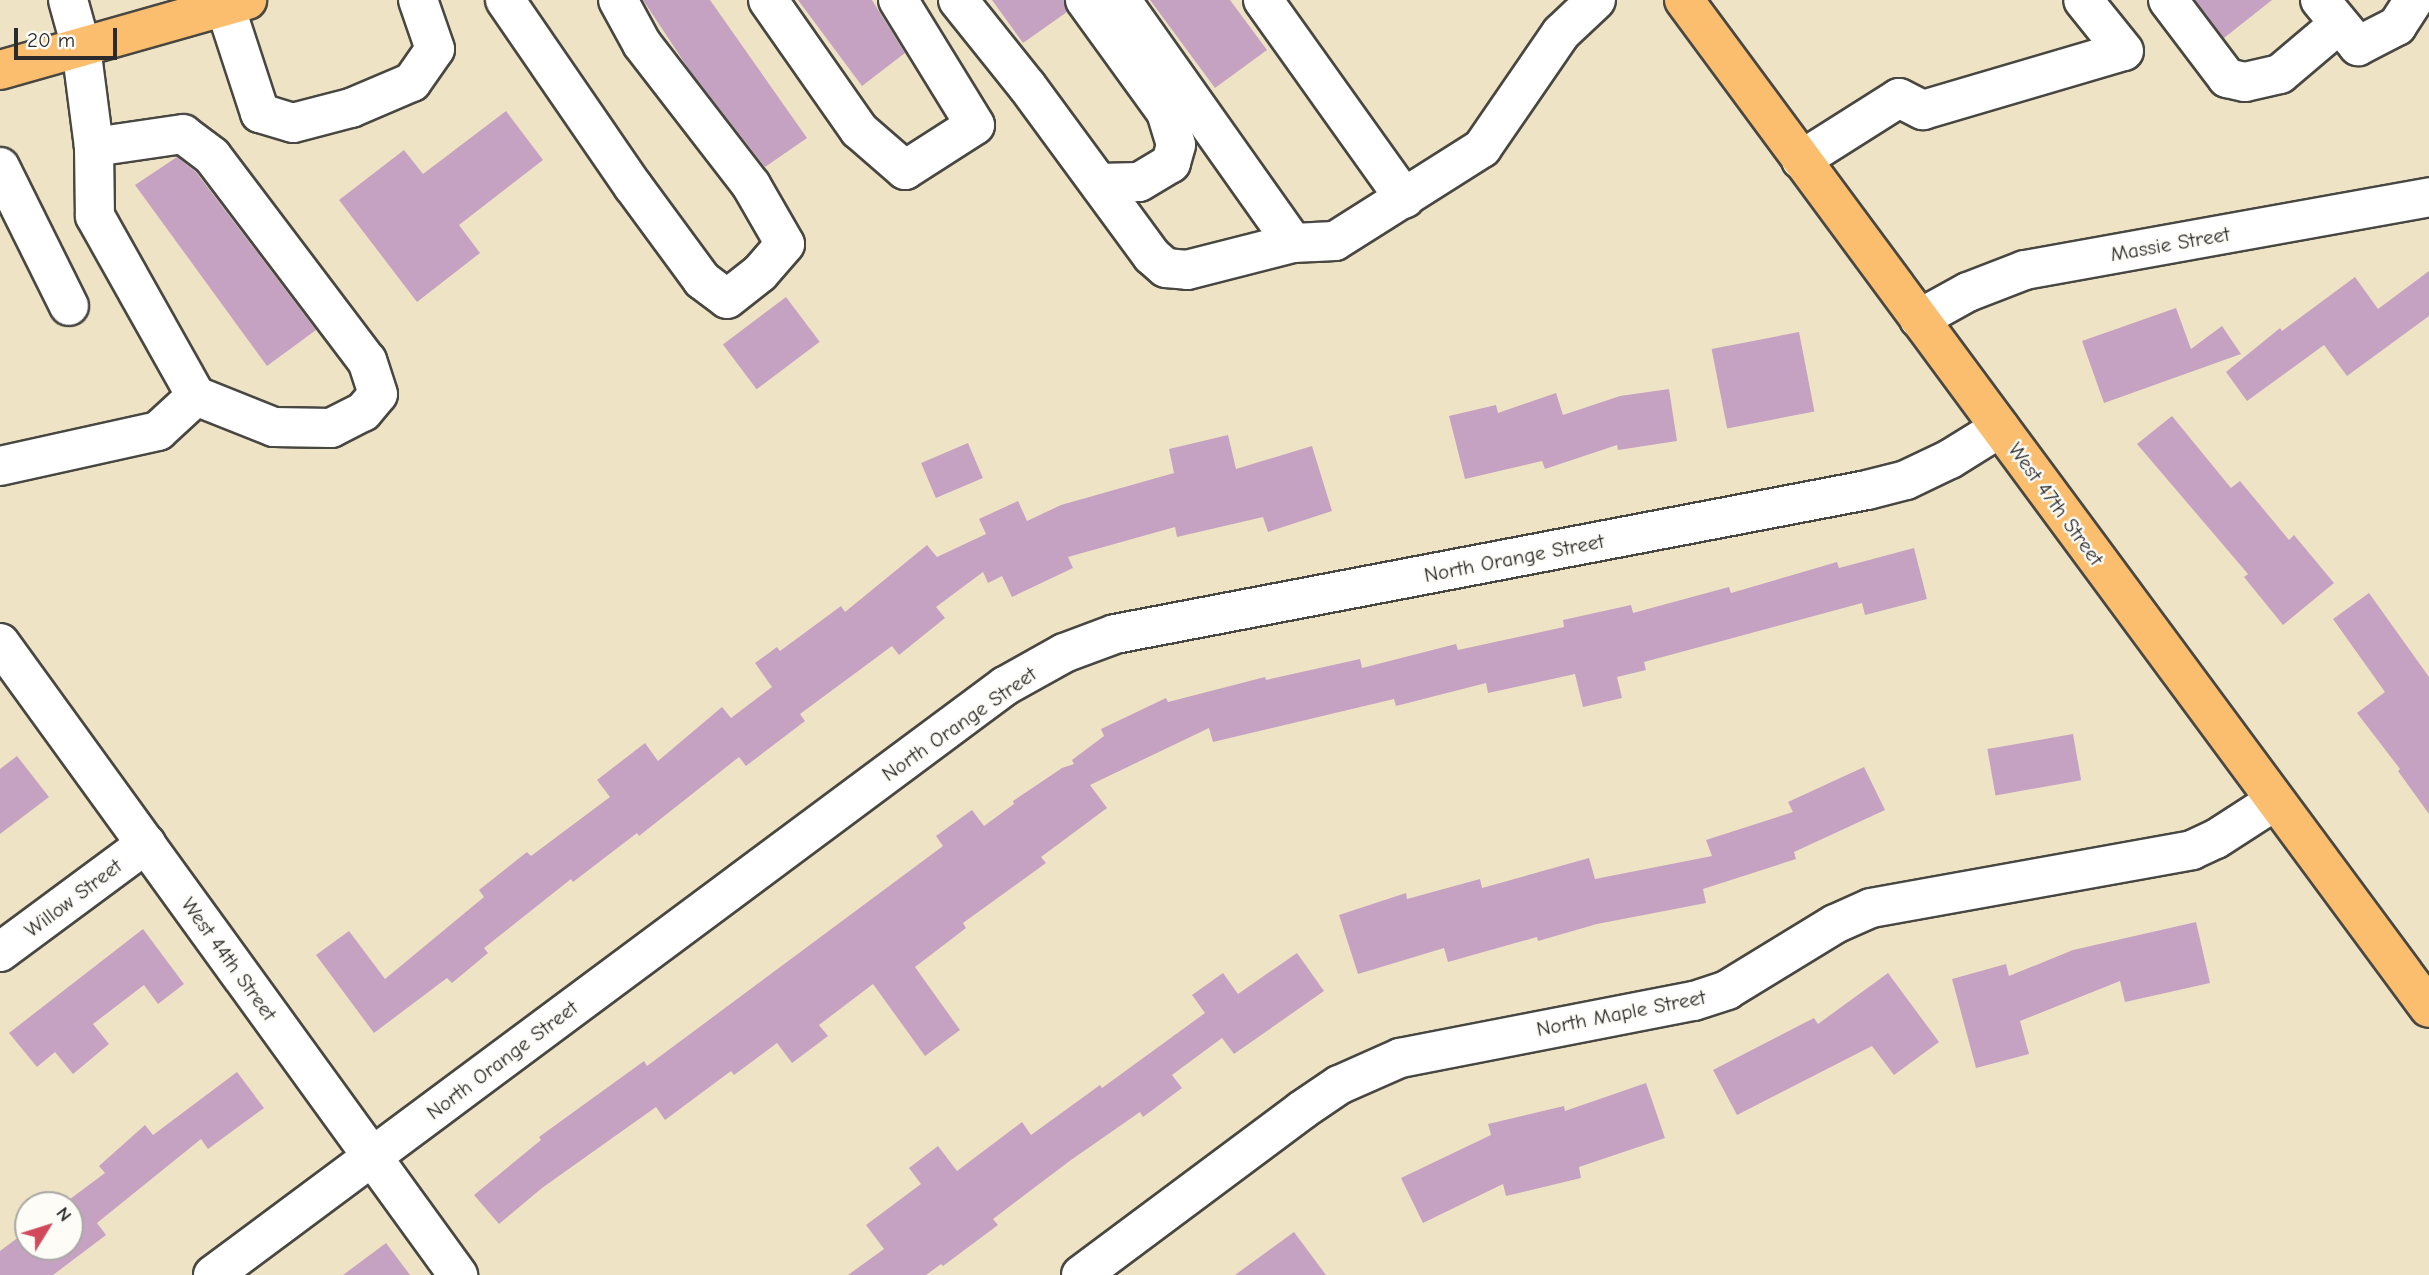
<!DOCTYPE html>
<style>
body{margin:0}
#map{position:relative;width:2429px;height:1275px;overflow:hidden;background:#eee4c5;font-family:"Comic Neue",sans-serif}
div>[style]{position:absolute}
.building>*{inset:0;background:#c6a2c2;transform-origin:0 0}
.roads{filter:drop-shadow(2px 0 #484742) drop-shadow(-2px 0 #484742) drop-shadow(0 2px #484742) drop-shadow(0 -2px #484742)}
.minor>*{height:38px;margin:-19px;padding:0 19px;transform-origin:19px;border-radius:19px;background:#fff}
.major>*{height:38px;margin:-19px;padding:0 19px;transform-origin:19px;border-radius:19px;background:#fbbd6e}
span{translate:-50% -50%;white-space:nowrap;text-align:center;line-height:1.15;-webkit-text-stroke:5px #fdfcf7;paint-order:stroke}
.street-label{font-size:21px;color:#2b2b2b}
.north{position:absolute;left:14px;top:1191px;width:70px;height:70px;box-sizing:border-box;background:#fdfcf7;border:2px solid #a9a8a5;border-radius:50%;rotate:52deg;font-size:19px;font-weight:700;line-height:28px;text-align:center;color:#2b2b2b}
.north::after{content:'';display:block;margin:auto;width:24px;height:32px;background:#d1495b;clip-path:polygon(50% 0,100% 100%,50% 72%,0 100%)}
.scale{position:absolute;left:14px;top:28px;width:103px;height:32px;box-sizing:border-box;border:4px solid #2b2b2b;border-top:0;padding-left:9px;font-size:21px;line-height:24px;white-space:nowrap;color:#2b2b2b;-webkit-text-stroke:5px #fdfcf7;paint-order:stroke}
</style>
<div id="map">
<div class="building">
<div style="clip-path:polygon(643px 0,710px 0,807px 138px,765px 167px,688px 68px)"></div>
<div style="clip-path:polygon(798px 0,872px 0,905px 53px,862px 86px)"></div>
<div style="clip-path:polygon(992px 0,1064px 0,1067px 12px,1023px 43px)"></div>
<div style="clip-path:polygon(1150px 0,1230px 0,1267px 50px,1215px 88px)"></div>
<div style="clip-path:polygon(2195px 0,2272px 0,2224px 38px)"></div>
<div style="clip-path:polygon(506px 111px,543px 160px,459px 225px,480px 253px,417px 302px,339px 200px,404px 150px,423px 174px)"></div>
<div style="clip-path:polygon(177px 157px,196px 172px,316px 330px,267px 366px,135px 185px)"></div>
<div style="clip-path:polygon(2429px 271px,2429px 316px,2347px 376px,2324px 345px,2247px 401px,2226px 372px,2280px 328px,2282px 331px,2355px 277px,2378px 309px)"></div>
<div style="left:786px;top:297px;width:56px;height:79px;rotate:53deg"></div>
<div style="clip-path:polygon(2176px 308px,2191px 349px,2222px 326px,2241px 354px,2104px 403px,2082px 341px)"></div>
<div style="left:1799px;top:332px;width:81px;height:89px;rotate:79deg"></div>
<div style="clip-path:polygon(1669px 389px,1677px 441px,1618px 450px,1617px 445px,1545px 469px,1542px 461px,1465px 479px,1449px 416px,1496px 405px,1498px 413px,1556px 393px,1563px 415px,1620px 396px)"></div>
<div style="clip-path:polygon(2172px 416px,2231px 488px,2240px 481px,2289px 540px,2294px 535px,2334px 583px,2283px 625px,2244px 577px,2248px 574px,2137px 444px)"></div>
<div style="clip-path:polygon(1228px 435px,1236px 469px,1312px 446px,1332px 511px,1268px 532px,1263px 517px,1177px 537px,1175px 527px,1068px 557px,1073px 568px,1012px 597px,1002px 576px,988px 583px,983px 572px,936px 607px,945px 618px,899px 655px,892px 646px,800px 714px,805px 721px,746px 766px,739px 757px,639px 836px,637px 833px,573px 882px,571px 879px,484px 948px,488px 953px,452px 983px,447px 978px,374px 1033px,316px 955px,349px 931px,385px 979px,484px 897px,479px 890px,527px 852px,531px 856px,610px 797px,597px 780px,645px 743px,658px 761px,722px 707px,731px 718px,772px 687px,755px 663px,777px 647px,780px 651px,841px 606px,845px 612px,927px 545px,937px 557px,986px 534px,979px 519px,1018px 501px,1027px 521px,1061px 505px,1174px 473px,1169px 449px)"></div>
<div style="left:968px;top:443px;width:38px;height:51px;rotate:67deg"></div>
<div style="clip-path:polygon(1914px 548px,1927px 599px,1865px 615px,1862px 603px,1644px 662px,1646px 670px,1617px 677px,1622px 698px,1583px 707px,1575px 674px,1488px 693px,1486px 683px,1396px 706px,1394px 699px,1213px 742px,1209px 728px,1090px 785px,1107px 808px,1041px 857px,1046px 863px,963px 923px,966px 928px,915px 967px,960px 1030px,925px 1056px,873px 984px,819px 1025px,828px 1036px,792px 1063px,777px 1043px,734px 1075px,731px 1071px,665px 1120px,656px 1107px,542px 1188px,499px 1224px,474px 1195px,541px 1140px,539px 1137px,644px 1061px,647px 1066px,943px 846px,936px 836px,972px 810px,984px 826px,1014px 804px,1013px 801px,1062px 768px,1074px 764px,1072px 760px,1104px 736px,1101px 729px,1166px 698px,1168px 702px,1265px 677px,1266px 680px,1360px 659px,1362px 668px,1456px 644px,1458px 650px,1564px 627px,1563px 620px,1631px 605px,1633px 613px,1729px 587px,1731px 593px,1837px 562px,1839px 568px)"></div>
<div style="clip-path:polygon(2369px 593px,2429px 677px,2429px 814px,2398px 771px,2400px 769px,2357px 713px,2385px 692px,2333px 619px)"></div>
<div style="left:2073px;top:734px;width:47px;height:87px;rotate:80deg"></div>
<div style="clip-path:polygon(17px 756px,49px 797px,0 834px,0 769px)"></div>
<div style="clip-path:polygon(1864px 767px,1885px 810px,1794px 852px,1796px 859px,1703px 889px,1706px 903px,1597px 924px,1538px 941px,1537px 937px,1448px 962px,1444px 948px,1358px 974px,1339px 915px,1406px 893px,1407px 899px,1480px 879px,1482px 888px,1589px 858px,1595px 879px,1712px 856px,1706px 840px,1793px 812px,1788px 802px)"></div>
<div style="clip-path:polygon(2196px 922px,2210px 983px,2125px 1002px,2120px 981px,2020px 1021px,2029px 1054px,1976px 1068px,1952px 979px,2006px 964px,2009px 976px,2073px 950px)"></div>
<div style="clip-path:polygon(143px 929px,184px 984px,158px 1004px,144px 985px,93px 1024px,109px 1044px,73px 1074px,55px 1052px,37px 1067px,9px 1033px)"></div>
<div style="clip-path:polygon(1297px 953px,1324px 991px,1234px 1054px,1222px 1038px,1172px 1075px,1182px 1088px,1143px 1117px,1140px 1112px,1071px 1160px,993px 1219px,998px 1225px,943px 1266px,941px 1264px,926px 1275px,848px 1275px,884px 1249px,866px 1225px,921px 1184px,909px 1168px,938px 1146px,957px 1171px,1022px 1122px,1031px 1135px,1100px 1085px,1102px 1088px,1205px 1013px,1192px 995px,1223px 973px,1238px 994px)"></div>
<div style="clip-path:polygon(1888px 973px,1939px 1042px,1894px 1075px,1872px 1046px,1737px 1115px,1713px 1070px,1814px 1018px,1818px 1024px)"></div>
<div style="clip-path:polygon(237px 1072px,264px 1108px,208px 1149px,201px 1139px,97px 1223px,106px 1235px,53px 1275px,0 1275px,0 1251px,28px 1230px,28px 1247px,70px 1247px,70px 1205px,62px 1205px,105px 1173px,99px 1166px,145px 1125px,153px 1135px)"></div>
<div style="clip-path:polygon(1646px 1083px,1665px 1138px,1579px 1167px,1581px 1178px,1506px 1196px,1503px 1184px,1423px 1223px,1401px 1178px,1491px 1135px,1488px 1124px,1564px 1106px,1565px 1111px)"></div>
<div style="clip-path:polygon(1294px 1232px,1326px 1275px,1235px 1275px)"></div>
<div style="clip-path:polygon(386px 1243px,410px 1275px,343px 1275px)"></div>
</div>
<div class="roads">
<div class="minor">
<div style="left:68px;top:0;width:49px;rotate:74.5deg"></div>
<div style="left:81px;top:47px;width:101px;rotate:82.6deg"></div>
<div style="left:94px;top:147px;width:69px;rotate:89.2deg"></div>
<div style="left:95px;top:216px;width:206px;rotate:60.7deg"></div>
<div style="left:196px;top:396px;width:84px;rotate:21.7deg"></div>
<div style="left:274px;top:427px;width:57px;rotate:1deg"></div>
<div style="left:331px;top:428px;width:36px;rotate:-27deg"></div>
<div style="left:363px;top:412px;width:23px;rotate:-50deg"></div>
<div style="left:378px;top:394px;width:35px;rotate:-108deg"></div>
<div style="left:367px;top:361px;width:257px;rotate:-127.1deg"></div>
<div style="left:212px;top:156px;width:36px;rotate:-143deg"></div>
<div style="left:183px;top:134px;width:90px;rotate:171.7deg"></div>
<div style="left:505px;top:0;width:226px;rotate:55.5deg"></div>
<div style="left:633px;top:186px;width:117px;rotate:53.7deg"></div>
<div style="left:702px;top:280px;width:31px;rotate:37deg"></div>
<div style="left:727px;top:299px;width:42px;rotate:-38.2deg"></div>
<div style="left:760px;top:273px;width:38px;rotate:-49deg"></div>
<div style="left:785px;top:244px;width:68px;rotate:-120deg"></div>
<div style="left:751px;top:185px;width:178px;rotate:-127.7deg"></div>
<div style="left:642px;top:44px;width:50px;rotate:-118.6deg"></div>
<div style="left:768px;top:0;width:159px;rotate:55deg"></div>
<div style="left:859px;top:130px;width:61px;rotate:41deg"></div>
<div style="left:905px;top:170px;width:83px;rotate:-32.7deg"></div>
<div style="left:975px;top:125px;width:147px;rotate:-121.6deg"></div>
<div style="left:958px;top:0;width:110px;rotate:51.3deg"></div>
<div style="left:1027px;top:86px;width:211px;rotate:53.7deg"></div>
<div style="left:1152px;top:256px;width:18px;rotate:41deg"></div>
<div style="left:1166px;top:268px;width:21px;rotate:5deg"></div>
<div style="left:1187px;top:270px;width:109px;rotate:-14.3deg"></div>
<div style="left:1293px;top:243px;width:298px;rotate:-125.3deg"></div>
<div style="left:1085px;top:0;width:138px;rotate:54.1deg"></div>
<div style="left:1166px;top:112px;width:34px;rotate:73deg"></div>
<div style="left:1176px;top:145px;width:19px;rotate:106deg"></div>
<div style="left:1171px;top:163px;width:37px;rotate:149deg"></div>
<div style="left:1139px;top:182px;width:40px;rotate:178.6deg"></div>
<div style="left:1263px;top:0;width:244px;rotate:54.5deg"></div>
<div style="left:2168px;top:0;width:98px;rotate:52.9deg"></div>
<div style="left:2227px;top:78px;width:18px;rotate:13deg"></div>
<div style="left:2245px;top:82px;width:36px;rotate:-13deg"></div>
<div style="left:2280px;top:74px;width:77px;rotate:-40.3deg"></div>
<div style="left:2320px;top:0;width:60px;rotate:50.4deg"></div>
<div style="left:2358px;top:46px;width:44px;rotate:-27.1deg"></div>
<div style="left:2397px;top:26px;width:31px;rotate:-57deg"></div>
<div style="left:225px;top:6px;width:113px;rotate:71.9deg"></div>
<div style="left:260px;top:113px;width:34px;rotate:17deg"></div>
<div style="left:293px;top:123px;width:60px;rotate:-14.5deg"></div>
<div style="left:351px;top:108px;width:66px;rotate:-23.1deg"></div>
<div style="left:412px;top:82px;width:40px;rotate:-55.1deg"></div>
<div style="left:435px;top:49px;width:52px;rotate:-109.1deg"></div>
<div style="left:1801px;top:160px;width:116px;rotate:-32.3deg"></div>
<div style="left:1899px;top:98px;width:27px;rotate:27deg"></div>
<div style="left:1923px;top:110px;width:209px;rotate:-16.4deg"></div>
<div style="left:2124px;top:51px;width:65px;rotate:-128.8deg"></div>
<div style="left:0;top:167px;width:155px;rotate:63.6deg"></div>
<div style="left:1293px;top:243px;width:42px;rotate:-2.7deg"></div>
<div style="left:1335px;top:241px;width:174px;rotate:-32.3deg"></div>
<div style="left:1482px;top:148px;width:140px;rotate:-55.5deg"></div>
<div style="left:1561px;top:33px;width:48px;rotate:-43.3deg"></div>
<div style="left:1919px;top:319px;width:56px;rotate:-28.9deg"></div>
<div style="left:1968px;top:292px;width:61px;rotate:-21.1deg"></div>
<div style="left:2025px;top:270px;width:411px;rotate:-10.2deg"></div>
<div style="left:0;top:466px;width:162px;rotate:-12.5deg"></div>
<div style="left:158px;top:431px;width:52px;rotate:-42.6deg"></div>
<div style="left:0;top:643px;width:781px;rotate:54.07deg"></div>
<div style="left:0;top:952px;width:182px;rotate:-36.5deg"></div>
<div style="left:213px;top:1275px;width:987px;rotate:-36.64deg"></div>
<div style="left:1005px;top:686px;width:68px;rotate:-29.2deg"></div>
<div style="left:1064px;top:653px;width:54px;rotate:-20.4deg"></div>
<div style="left:1115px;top:634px;width:766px;rotate:-10.84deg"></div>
<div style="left:1867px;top:490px;width:40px;rotate:-14.4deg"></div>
<div style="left:1906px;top:480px;width:49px;rotate:-25.5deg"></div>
<div style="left:1950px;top:459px;width:59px;rotate:-31.8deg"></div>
<div style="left:1081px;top:1275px;width:276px;rotate:-36.7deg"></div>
<div style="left:1302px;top:1110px;width:45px;rotate:-34deg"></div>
<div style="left:1339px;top:1085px;width:67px;rotate:-23.9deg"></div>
<div style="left:1400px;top:1058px;width:299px;rotate:-11deg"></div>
<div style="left:1694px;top:1001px;width:35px;rotate:-18deg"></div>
<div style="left:1727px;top:990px;width:127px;rotate:-31.4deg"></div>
<div style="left:1835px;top:924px;width:39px;rotate:-24deg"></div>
<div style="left:1871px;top:908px;width:326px;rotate:-10.2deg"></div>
<div style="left:2192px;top:850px;width:26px;rotate:-25deg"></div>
<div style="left:2216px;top:839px;width:70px;rotate:-32.8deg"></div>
</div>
<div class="major">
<div style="left:1684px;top:0;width:1253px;rotate:53.53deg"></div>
<div style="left:0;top:70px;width:257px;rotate:-15.8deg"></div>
</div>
</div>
<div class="street-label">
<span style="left:2170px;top:244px;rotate:-10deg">Massie Street</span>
<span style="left:2056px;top:504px;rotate:54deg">West 47th Street</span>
<span style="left:1514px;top:558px;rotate:-11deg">North Orange Street</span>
<span style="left:959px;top:724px;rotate:-35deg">North Orange Street</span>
<span style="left:73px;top:898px;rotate:-37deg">Willow Street</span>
<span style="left:229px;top:959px;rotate:54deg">West 44th Street</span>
<span style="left:1621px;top:1013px;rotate:-11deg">North Maple Street</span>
<span style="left:502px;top:1060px;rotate:-37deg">North Orange Street</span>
</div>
<div class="north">N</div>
<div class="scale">20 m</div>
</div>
